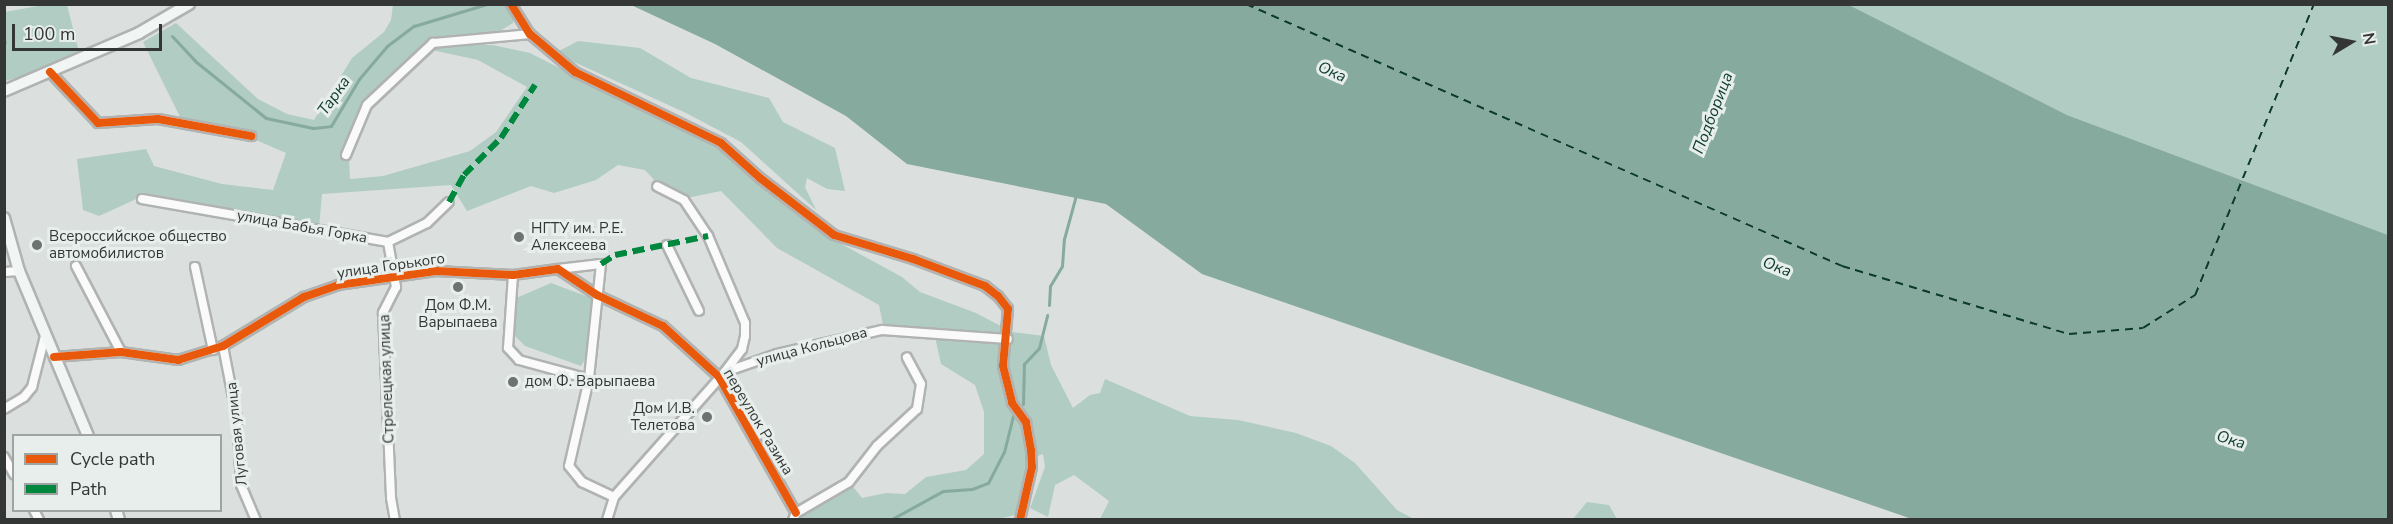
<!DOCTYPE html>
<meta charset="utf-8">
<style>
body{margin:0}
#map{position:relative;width:2393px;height:524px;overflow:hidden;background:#dbe0de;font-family:"Nunito Sans",sans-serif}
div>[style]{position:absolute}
.green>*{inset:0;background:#b1ccc2}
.water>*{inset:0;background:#86aa9e}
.stream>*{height:3px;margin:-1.5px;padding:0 1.5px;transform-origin:1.5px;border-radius:1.5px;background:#86aa9e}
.ferry>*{height:1.5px;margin-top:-0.75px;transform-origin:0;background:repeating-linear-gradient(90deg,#0b3a2d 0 8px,transparent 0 14px)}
.roads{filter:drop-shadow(2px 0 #b0b3b1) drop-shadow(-2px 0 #b0b3b1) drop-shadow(0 2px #b0b3b1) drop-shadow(0 -2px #b0b3b1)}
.street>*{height:8px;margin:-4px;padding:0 4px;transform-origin:4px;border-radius:4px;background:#fafafa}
.secondary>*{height:10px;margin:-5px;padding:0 5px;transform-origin:5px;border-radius:5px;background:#f1f5f4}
.quiet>*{height:6px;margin-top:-3px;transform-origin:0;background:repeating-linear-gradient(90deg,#00873e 0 12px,transparent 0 18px)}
.cycleway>*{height:8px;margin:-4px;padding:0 4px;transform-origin:4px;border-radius:4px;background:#e8590c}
.dots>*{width:16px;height:16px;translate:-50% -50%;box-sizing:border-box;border:3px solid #e7eeec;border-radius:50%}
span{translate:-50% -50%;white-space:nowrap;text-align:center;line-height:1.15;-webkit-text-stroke:6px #e7eeec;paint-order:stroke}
.street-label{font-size:15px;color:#333635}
.poi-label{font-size:15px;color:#333635}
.left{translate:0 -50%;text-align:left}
.right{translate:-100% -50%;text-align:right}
.water-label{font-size:16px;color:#0b3a2d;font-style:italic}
.frame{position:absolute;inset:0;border:6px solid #333635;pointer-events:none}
.legend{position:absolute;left:12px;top:434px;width:210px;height:78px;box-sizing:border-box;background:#e7eeec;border:2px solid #9fa4a3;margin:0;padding:8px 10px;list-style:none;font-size:18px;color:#333635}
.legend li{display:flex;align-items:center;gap:12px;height:30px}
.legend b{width:30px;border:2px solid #9fa4a3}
.north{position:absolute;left:2321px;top:12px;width:60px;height:60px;-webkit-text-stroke:4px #e7eeec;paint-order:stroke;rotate:80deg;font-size:16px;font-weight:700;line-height:24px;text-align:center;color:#333635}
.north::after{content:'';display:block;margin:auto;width:21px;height:27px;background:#333635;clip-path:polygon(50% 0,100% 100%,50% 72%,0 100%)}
.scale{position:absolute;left:12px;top:24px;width:150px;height:27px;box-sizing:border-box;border:3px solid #333635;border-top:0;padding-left:8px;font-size:18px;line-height:21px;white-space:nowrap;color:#333635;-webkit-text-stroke:4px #e7eeec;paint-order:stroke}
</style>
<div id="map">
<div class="green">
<div style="clip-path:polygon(43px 5px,67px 5px,79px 52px,38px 72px,5px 81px,5px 12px)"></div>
<div style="clip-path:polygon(393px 5px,508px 5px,515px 13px,513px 23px,490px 37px,427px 42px,397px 69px,363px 103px,341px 154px,349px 158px,350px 179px,383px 176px,470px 151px,496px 132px,527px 87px,478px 60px,432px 50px,439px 45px,493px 45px,530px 53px,719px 149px,825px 235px,902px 277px,920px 292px,976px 313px,1012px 332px,1044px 336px,1051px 365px,1073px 408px,1090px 395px,1100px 393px,1105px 379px,1190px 416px,1238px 420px,1296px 433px,1331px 446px,1355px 463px,1397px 510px,1414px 519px,1100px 519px,1109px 501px,1074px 475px,1055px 485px,1048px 517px,1030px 508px,1045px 467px,1043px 454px,1033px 458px,1015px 515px,1003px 518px,795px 519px,850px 483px,862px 498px,886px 493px,905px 494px,926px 477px,966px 470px,984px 454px,984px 412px,975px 385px,941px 364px,933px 328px,883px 325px,879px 305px,777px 248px,721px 191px,687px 198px,656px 182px,645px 170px,618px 165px,596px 180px,554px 193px,531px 186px,467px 211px,451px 185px,322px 194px,319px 228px,143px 196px,99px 216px,83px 210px,77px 159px,146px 149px,154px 166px,222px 184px,273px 190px,286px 153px,256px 140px,255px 134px,183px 123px,143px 42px,176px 23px,258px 99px,287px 114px,314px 120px,352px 58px,384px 32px,391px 20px)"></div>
<div style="clip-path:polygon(1849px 5px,2388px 5px,2388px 235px,2067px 115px)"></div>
<div style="clip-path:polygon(578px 41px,640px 48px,691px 78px,769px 98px,783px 122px,835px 148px,845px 191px,827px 189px,807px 178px,805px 187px,816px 210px,741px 142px,686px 113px,574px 62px,559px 51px)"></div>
<div style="clip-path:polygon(551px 283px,594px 299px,591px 349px,581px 366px,525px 346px,514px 335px,514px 299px)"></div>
<div style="clip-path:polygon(1587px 502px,1609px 505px,1617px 519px,1573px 519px)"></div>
</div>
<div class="water">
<div style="clip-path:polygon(631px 5px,1849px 5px,2067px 115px,2388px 235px,2388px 519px,1912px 519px,1202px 274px,1106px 204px,907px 164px,846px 116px,715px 44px)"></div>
</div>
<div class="stream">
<div style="left:172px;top:36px;width:34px;rotate:47deg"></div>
<div style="left:195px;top:61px;width:91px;rotate:38.8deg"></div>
<div style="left:266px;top:118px;width:48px;rotate:12deg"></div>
<div style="left:313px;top:128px;width:18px;rotate:-6deg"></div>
<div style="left:331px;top:126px;width:55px;rotate:-59.2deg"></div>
<div style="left:359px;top:79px;width:43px;rotate:-49.7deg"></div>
<div style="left:387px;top:46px;width:34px;rotate:-37deg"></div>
<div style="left:414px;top:26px;width:76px;rotate:-16.8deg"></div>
<div style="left:4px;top:42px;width:1px"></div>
<div style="left:1049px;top:305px;width:19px;rotate:-87deg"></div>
<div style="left:1050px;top:286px;width:23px;rotate:-59deg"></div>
<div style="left:1062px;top:266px;width:27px;rotate:-86deg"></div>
<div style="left:1064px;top:239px;width:46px;rotate:-74.7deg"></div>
<div style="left:1023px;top:404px;width:40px;rotate:-88.6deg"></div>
<div style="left:1024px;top:364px;width:22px;rotate:-47deg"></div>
<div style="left:1039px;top:348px;width:34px;rotate:-76deg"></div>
<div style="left:890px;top:520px;width:60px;rotate:-28.7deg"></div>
<div style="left:943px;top:491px;width:29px;rotate:-4deg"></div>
<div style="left:972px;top:489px;width:17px;rotate:-21deg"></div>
<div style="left:988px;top:483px;width:35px;rotate:-63deg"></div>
<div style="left:1004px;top:452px;width:37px;rotate:-76deg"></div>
</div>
<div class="ferry">
<div style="left:1246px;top:4px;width:651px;rotate:23.73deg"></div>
<div style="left:1842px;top:266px;width:237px;rotate:16.7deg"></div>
<div style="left:2069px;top:334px;width:74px;rotate:-4.6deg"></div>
<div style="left:2143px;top:328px;width:62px;rotate:-32.4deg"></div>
<div style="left:2195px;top:295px;width:314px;rotate:-67.8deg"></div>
</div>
<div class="roads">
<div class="street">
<div style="left:511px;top:4px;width:36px;rotate:58deg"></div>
<div style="left:530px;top:34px;width:59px;rotate:40.2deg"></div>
<div style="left:575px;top:72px;width:162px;rotate:25.9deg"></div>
<div style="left:721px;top:143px;width:52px;rotate:41.9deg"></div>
<div style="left:760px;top:178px;width:93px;rotate:37.6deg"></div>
<div style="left:834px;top:235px;width:83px;rotate:16.9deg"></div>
<div style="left:913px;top:259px;width:77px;rotate:20.6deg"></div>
<div style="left:985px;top:286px;width:16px;rotate:38deg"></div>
<div style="left:998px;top:296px;width:16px;rotate:52deg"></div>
<div style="left:1008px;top:309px;width:57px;rotate:95deg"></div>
<div style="left:1003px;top:366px;width:38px;rotate:76deg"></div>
<div style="left:1012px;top:403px;width:24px;rotate:54deg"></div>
<div style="left:1026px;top:422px;width:28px;rotate:80deg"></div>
<div style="left:1031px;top:450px;width:17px;rotate:87deg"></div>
<div style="left:1032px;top:467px;width:54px;rotate:102.8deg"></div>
<div style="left:50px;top:72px;width:70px;rotate:46.7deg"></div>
<div style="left:98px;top:123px;width:60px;rotate:-3.8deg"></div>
<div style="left:158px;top:119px;width:95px;rotate:10.4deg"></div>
<div style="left:346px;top:155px;width:54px;rotate:-67.2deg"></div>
<div style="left:367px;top:105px;width:91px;rotate:-43.2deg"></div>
<div style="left:433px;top:43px;width:97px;rotate:-5.3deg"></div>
<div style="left:142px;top:199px;width:250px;rotate:9.9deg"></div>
<div style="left:388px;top:242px;width:43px;rotate:-26deg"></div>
<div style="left:427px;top:223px;width:30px;rotate:-44deg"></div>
<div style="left:388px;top:242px;width:46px;rotate:79.9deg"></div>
<div style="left:396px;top:287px;width:29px;rotate:117deg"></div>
<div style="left:383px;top:313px;width:185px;rotate:87.5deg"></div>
<div style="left:391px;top:498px;width:22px;rotate:80deg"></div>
<div style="left:667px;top:245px;width:73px;rotate:64.1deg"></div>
<div style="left:76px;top:266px;width:97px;rotate:62.4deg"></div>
<div style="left:195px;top:267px;width:85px;rotate:77.8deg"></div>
<div style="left:558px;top:269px;width:43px;rotate:-6.6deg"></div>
<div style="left:601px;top:264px;width:116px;rotate:96deg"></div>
<div style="left:589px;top:379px;width:89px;rotate:102.9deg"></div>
<div style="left:569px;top:466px;width:21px;rotate:51deg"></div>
<div style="left:582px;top:482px;width:35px;rotate:25deg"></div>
<div style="left:4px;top:272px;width:15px;rotate:-4deg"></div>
<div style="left:513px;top:275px;width:73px;rotate:93.9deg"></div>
<div style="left:508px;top:348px;width:16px;rotate:47deg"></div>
<div style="left:519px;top:360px;width:73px;rotate:15.2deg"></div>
<div style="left:223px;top:346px;width:73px;rotate:79deg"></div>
<div style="left:237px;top:418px;width:67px;rotate:86.6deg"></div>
<div style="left:241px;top:485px;width:38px;rotate:67deg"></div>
<div style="left:54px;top:357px;width:67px;rotate:-4.3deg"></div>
<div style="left:121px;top:352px;width:58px;rotate:8deg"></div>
<div style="left:178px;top:360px;width:47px;rotate:-17.3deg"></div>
<div style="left:223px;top:346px;width:95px;rotate:-31.2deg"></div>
<div style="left:304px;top:297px;width:36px;rotate:-19deg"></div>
<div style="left:338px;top:285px;width:99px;rotate:-8.1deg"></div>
<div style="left:436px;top:271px;width:77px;rotate:3deg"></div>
<div style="left:513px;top:275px;width:45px;rotate:-7.6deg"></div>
<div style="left:558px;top:269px;width:47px;rotate:33.7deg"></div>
<div style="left:597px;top:295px;width:73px;rotate:25.2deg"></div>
<div style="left:663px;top:326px;width:76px;rotate:42.3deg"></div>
<div style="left:719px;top:377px;width:156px;rotate:60.5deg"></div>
<div style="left:725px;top:372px;width:55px;rotate:-19.1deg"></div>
<div style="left:777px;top:354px;width:108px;rotate:-12.9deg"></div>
<div style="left:882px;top:330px;width:126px;rotate:4.1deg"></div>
<div style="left:4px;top:409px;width:23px;rotate:-31deg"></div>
<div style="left:24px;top:397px;width:13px;rotate:-51deg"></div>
<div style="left:32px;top:387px;width:53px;rotate:-75.7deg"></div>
<div style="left:4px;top:457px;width:20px;rotate:60deg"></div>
<div style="left:34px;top:510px;width:11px;rotate:63deg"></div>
<div style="left:607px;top:520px;width:24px;rotate:-73deg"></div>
<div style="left:614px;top:497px;width:166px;rotate:-48.4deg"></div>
<div style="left:724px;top:373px;width:30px;rotate:-53deg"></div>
<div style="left:742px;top:349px;width:13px;rotate:-77deg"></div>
<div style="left:745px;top:336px;width:13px;rotate:-90deg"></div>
<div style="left:745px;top:323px;width:95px;rotate:-113deg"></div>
<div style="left:708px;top:236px;width:43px;rotate:-123.7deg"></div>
<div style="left:684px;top:200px;width:30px;rotate:-153deg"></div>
<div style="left:793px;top:520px;width:8px;rotate:-67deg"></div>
<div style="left:796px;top:513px;width:61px;rotate:-30.3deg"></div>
<div style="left:849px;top:482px;width:46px;rotate:-52.1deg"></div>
<div style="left:877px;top:446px;width:54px;rotate:-42.8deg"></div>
<div style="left:917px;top:409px;width:25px;rotate:-81deg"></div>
<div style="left:921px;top:384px;width:30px;rotate:-118deg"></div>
</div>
<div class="secondary">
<div style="left:4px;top:91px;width:147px;rotate:-23.2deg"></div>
<div style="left:139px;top:33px;width:58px;rotate:-30.1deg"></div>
<div style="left:4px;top:218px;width:55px;rotate:74.2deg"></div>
<div style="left:19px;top:271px;width:179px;rotate:67.3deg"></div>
<div style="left:116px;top:510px;width:10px;rotate:73deg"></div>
</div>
</div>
<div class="quiet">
<div style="left:449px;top:202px;width:31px;rotate:-61deg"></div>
<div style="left:464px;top:175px;width:52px;rotate:-45deg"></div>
<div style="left:501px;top:138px;width:63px;rotate:-57.3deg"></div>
<div style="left:601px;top:264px;width:17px;rotate:-33deg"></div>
<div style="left:615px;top:255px;width:95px;rotate:-11.5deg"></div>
</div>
<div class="cycleway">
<div style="left:511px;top:4px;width:36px;rotate:58deg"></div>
<div style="left:530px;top:34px;width:59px;rotate:40.2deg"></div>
<div style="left:575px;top:72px;width:162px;rotate:25.9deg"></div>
<div style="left:721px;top:143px;width:52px;rotate:41.9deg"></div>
<div style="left:760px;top:178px;width:93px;rotate:37.6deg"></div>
<div style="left:834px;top:235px;width:83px;rotate:16.9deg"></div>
<div style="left:913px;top:259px;width:77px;rotate:20.6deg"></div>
<div style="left:985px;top:286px;width:16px;rotate:38deg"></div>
<div style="left:998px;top:296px;width:16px;rotate:52deg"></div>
<div style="left:1008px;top:309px;width:57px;rotate:95deg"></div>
<div style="left:1003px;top:366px;width:38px;rotate:76deg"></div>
<div style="left:1012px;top:403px;width:24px;rotate:54deg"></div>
<div style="left:1026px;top:422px;width:28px;rotate:80deg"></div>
<div style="left:1031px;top:450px;width:17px;rotate:87deg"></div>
<div style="left:1032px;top:467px;width:54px;rotate:102.8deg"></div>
<div style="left:50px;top:72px;width:70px;rotate:46.7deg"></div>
<div style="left:98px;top:123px;width:60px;rotate:-3.8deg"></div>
<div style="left:158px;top:119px;width:95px;rotate:10.4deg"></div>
<div style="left:54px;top:357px;width:67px;rotate:-4.3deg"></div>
<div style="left:121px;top:352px;width:58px;rotate:8deg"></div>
<div style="left:178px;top:360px;width:47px;rotate:-17.3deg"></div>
<div style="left:223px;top:346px;width:95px;rotate:-31.2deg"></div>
<div style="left:304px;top:297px;width:36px;rotate:-19deg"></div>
<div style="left:338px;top:285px;width:99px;rotate:-8.1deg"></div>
<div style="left:436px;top:271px;width:77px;rotate:3deg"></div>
<div style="left:513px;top:275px;width:45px;rotate:-7.6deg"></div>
<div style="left:558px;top:269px;width:47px;rotate:33.7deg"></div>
<div style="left:597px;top:295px;width:73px;rotate:25.2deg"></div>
<div style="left:663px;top:326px;width:76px;rotate:42.3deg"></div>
<div style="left:719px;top:377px;width:156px;rotate:60.5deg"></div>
</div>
<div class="dots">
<div style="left:519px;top:237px;background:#6e7270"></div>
<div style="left:37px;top:245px;background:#6e7270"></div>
<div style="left:458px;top:287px;background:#6e7270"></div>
<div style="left:513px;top:382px;background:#6e7270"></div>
<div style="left:707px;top:417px;background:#6e7270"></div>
</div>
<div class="street-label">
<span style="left:302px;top:227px;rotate:10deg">улица Бабья Горка</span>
<span style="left:391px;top:266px;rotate:-8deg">улица Горького</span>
<span style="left:812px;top:347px;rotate:-15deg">улица Кольцова</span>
<span style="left:387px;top:379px;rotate:-92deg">Стрелецкая улица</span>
<span style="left:758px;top:422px;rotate:59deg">переулок Разина</span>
<span style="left:237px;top:434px;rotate:-96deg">Луговая улица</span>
</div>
<div class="poi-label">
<span class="left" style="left:531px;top:237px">НГТУ им. Р.Е.<br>Алексеева</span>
<span class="left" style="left:49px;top:245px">Всероссийское общество<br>автомобилистов</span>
<span style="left:458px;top:314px">Дом Ф.М.<br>Варыпаева</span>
<span class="left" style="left:525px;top:382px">дом Ф. Варыпаева</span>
<span class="right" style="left:695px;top:417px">Дом И.В.<br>Телетова</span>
</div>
<div class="water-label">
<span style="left:1332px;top:72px;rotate:24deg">Ока</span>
<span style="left:334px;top:96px;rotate:-55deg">Тарка</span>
<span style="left:1713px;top:113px;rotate:-69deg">Подборица</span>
<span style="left:1777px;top:267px;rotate:21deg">Ока</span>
<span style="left:2231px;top:440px;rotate:17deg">Ока</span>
</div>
<div class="frame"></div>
<ul class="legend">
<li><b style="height:8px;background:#e8590c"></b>Cycle path</li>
<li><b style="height:8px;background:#00873e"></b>Path</li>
</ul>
<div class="north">N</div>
<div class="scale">100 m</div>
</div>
